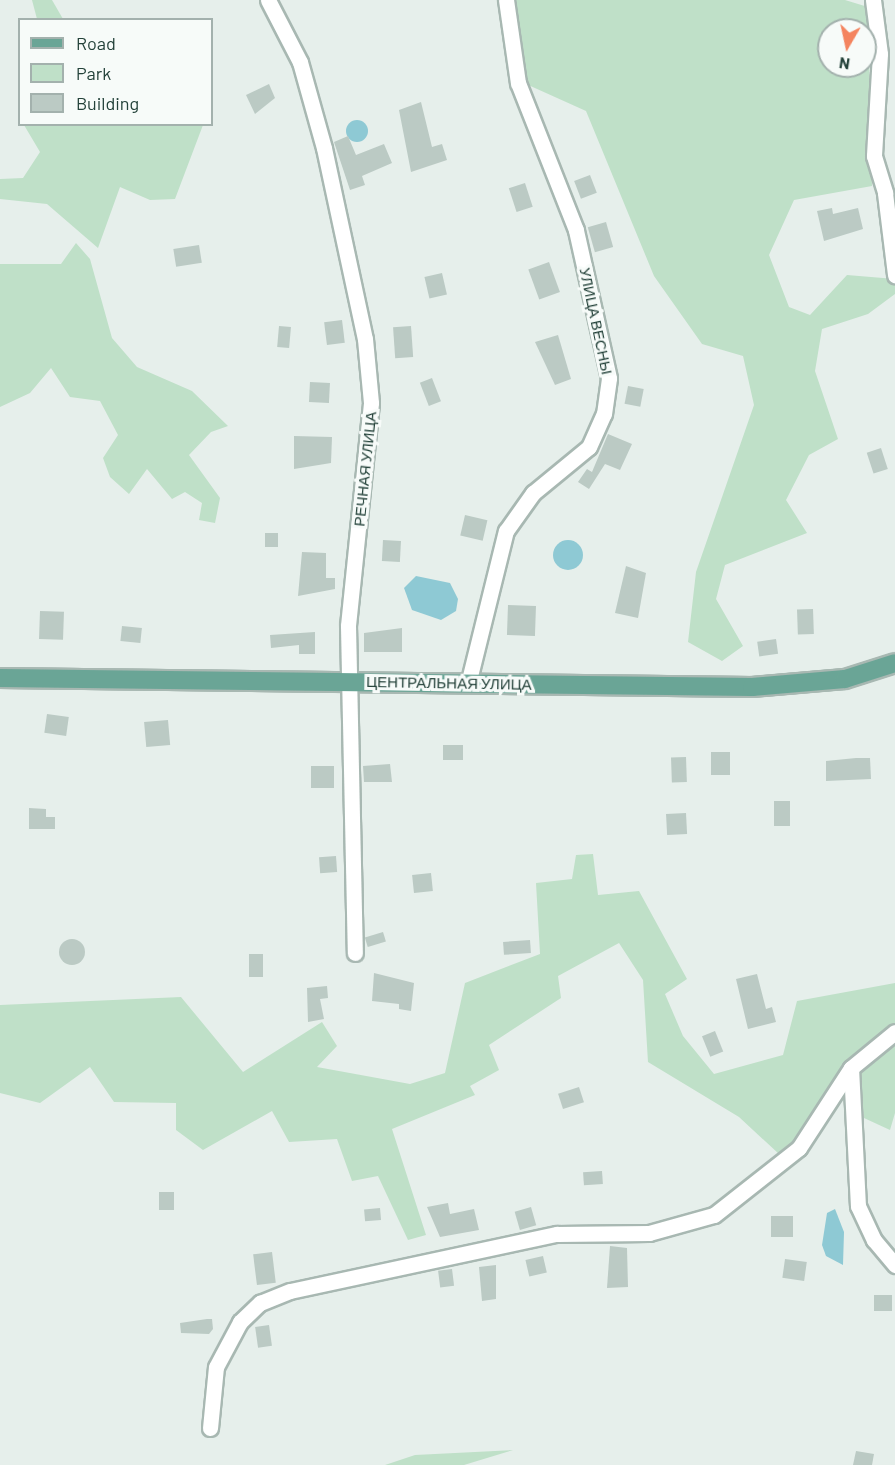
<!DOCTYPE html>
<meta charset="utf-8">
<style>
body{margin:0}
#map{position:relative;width:895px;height:1465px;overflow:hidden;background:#e6efeb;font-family:Barlow,sans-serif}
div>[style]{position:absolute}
.green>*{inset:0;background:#bfe0c8}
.water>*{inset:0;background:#8ec9d4}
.round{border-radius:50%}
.building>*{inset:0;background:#bbcac4;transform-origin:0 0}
.roads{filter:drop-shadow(2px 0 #a8b8b2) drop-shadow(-2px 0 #a8b8b2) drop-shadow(0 2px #a8b8b2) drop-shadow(0 -2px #a8b8b2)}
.minor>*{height:15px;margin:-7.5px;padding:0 7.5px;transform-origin:7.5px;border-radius:7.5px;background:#fff}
.major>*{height:18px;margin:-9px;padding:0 9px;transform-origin:9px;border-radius:9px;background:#6aa596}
span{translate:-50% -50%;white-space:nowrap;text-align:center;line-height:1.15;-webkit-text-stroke:6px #f7fbf9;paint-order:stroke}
.street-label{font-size:15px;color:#24423a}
.legend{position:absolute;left:18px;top:18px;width:195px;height:108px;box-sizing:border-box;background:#f7fbf9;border:2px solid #a3b1ad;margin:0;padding:8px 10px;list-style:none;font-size:18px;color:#24423a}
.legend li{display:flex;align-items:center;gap:12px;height:30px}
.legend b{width:30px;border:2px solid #a3b1ad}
.north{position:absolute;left:817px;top:18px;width:60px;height:60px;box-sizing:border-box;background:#f7fbf9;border:2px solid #a3b1ad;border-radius:50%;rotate:189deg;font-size:16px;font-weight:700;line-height:24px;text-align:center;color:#24423a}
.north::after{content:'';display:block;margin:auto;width:21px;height:27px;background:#f4845f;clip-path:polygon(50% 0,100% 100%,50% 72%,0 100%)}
</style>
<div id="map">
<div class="green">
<div style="clip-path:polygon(32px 0,52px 0,63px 19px,37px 19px)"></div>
<div style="clip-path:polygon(evenodd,511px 0,845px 0,868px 7px,872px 186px,794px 200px,769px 255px,789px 307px,810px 315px,847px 275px,895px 279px,895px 294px,868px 314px,822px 329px,815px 371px,838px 439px,809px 455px,786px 500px,807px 533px,725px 565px,716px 599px,743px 646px,722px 661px,688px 642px,696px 572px,754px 405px,743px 356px,702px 344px,654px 276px,586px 111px,526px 84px,511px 0,829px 30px,865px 30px,865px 66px,829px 66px,829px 30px)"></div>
<div style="clip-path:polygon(24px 125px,203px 125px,175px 199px,150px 200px,120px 187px,98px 248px,47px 204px,0 199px,0 179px,23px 178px,40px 152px)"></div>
<div style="clip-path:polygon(76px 243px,90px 259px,112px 338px,137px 367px,192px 391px,228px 426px,211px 432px,189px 455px,220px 498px,215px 523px,199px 520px,202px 503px,185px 492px,172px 499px,147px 469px,129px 494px,110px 477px,103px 458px,118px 435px,100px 401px,70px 397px,51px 368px,30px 393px,0 407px,0 264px,61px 264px)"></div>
<div style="clip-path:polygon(593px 854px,598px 895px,639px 891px,687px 979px,665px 994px,683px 1036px,714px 1074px,783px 1055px,797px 1001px,895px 983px,895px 1113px,890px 1130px,864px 1118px,856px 1059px,814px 1123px,779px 1154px,739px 1117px,648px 1062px,643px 980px,619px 943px,558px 976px,561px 998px,489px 1045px,499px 1070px,470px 1086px,475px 1095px,392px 1129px,426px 1235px,408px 1240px,378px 1176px,352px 1181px,337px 1139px,289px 1142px,272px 1111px,203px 1150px,176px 1130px,176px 1103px,114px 1102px,90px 1067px,40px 1103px,0 1093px,0 1005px,181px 997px,243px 1072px,322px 1022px,337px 1046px,317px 1067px,410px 1084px,445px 1073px,465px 983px,540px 954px,536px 883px,572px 879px,576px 855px)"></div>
<div style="clip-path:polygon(513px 1450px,464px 1465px,385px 1465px,415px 1455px)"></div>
</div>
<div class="water">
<div class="round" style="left:346px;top:120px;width:22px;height:22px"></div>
<div class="round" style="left:553px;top:540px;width:30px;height:30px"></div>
<div style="clip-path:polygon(416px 576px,450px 583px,458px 599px,456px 611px,441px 620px,412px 610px,404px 588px)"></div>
<div style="clip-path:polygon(835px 1209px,844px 1232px,843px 1265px,826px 1256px,822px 1245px,827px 1213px)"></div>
</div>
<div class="building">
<div style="clip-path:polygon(269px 84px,275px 98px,255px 114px,246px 95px)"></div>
<div style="clip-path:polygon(421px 102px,432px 147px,442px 144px,447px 160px,411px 172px,399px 110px)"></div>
<div style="clip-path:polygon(348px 136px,356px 155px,384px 144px,392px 163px,362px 176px,365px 185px,350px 190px,334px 142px)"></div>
<div style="left:590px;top:175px;width:19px;height:17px;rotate:69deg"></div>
<div style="left:525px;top:183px;width:25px;height:17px;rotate:72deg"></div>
<div style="clip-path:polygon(832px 208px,833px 214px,858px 208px,863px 229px,824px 241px,817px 211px)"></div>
<div style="left:606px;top:222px;width:26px;height:19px;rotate:74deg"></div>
<div style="left:199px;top:245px;width:18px;height:26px;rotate:81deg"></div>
<div style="left:549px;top:262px;width:32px;height:22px;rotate:70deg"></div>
<div style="left:442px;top:273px;width:22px;height:18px;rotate:77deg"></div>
<div style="left:342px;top:320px;width:23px;height:18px;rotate:83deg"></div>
<div style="left:279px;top:326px;width:12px;height:21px;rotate:5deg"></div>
<div style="left:411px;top:326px;width:31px;height:18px;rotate:86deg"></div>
<div style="clip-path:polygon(558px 335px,571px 379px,555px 385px,535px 342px)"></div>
<div style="left:432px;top:378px;width:25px;height:13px;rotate:69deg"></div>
<div style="left:310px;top:382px;width:20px;height:20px;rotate:3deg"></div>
<div style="left:628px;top:386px;width:16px;height:18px;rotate:11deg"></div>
<div style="clip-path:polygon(608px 434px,632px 444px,620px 470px,605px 464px,589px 489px,578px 482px,587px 469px,592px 472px)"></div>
<div style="clip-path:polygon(294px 436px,332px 437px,331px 463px,294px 469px)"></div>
<div style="left:881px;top:448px;width:22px;height:15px;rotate:72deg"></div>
<div style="left:465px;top:515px;width:23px;height:21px;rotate:13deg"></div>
<div style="left:265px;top:533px;width:13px;height:14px"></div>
<div style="left:383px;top:540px;width:18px;height:21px;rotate:3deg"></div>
<div style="clip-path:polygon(302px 552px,326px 553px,326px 578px,335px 578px,335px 589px,298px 596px)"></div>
<div style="clip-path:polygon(626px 566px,646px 573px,638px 618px,615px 613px)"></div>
<div style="left:508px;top:605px;width:28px;height:30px;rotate:2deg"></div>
<div style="left:813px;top:609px;width:25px;height:16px;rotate:88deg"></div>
<div style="left:40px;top:611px;width:24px;height:28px;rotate:2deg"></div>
<div style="left:122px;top:626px;width:20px;height:15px;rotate:6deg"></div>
<div style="clip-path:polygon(402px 628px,402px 652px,364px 652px,364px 633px)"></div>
<div style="clip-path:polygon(315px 632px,315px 654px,299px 654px,299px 645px,271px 648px,270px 635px)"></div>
<div style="left:776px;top:639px;width:15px;height:19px;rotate:82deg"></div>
<div style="left:47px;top:714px;width:22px;height:19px;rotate:8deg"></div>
<div style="left:168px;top:720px;width:25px;height:24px;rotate:85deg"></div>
<div style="left:463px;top:745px;width:15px;height:20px;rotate:90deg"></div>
<div style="left:711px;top:752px;width:19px;height:23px"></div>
<div style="left:686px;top:757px;width:25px;height:15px;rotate:88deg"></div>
<div style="clip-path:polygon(856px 758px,870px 758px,871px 779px,826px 781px,826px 761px)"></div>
<div style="clip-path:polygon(390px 764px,392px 782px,364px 782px,363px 766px)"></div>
<div style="left:311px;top:766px;width:23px;height:22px"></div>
<div style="left:774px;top:801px;width:16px;height:25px"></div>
<div style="clip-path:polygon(29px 808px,46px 809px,46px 817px,55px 817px,55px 829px,29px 829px)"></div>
<div style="left:686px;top:813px;width:21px;height:20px;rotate:87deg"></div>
<div style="left:336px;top:856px;width:16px;height:17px;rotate:86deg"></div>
<div style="left:431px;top:873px;width:18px;height:19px;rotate:84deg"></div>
<div style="left:383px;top:932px;width:10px;height:19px;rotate:73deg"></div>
<div class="round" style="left:59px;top:939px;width:26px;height:26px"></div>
<div style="left:530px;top:940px;width:13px;height:27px;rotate:86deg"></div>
<div style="left:249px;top:954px;width:14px;height:23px"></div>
<div style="clip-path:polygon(374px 973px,414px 983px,411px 1011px,399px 1009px,399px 1004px,372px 1001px)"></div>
<div style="clip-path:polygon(757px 974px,766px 1009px,772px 1007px,776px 1022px,748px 1029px,736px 979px)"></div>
<div style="clip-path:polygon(327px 986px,328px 998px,320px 999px,324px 1019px,308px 1022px,307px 988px)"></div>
<div style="left:715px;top:1031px;width:22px;height:14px;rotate:68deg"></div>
<div style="left:579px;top:1087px;width:16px;height:22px;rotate:72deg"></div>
<div style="left:602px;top:1171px;width:13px;height:19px;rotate:86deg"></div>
<div style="left:159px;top:1192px;width:15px;height:18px"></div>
<div style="clip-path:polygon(448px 1203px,450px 1214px,474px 1209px,479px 1230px,440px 1237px,427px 1207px)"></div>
<div style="left:531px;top:1207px;width:19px;height:17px;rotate:74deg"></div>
<div style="left:380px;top:1208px;width:12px;height:16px;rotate:85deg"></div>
<div style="left:771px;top:1216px;width:22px;height:21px"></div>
<div style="clip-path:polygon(610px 1246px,627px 1248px,628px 1287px,607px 1288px)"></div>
<div style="left:272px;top:1252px;width:31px;height:19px;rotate:83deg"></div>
<div style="left:543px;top:1256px;width:17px;height:18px;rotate:77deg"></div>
<div style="left:785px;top:1259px;width:22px;height:19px;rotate:8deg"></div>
<div style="clip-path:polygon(496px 1265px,496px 1299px,482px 1301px,479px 1267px)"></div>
<div style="left:452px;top:1269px;width:17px;height:14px;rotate:83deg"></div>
<div style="left:874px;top:1295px;width:18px;height:16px"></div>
<div style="clip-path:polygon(207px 1319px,212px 1319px,213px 1329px,209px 1334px,181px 1333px,180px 1323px)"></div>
<div style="left:269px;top:1325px;width:21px;height:14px;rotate:82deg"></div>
<div style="clip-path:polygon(856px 1451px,874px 1454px,872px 1465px,853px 1465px)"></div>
</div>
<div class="roads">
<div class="minor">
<div style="left:268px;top:0;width:70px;rotate:62.7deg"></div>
<div style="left:300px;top:62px;width:89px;rotate:74.4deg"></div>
<div style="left:324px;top:148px;width:195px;rotate:77.9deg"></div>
<div style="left:365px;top:339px;width:64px;rotate:84.6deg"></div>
<div style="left:371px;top:403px;width:224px;rotate:95.9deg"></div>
<div style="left:348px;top:626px;width:327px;rotate:88.8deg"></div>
<div style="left:873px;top:0;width:54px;rotate:82.6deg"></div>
<div style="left:880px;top:54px;width:102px;rotate:93.4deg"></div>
<div style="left:874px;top:156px;width:39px;rotate:73deg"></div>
<div style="left:885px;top:193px;width:83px;rotate:83deg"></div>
<div style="left:468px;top:684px;width:158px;rotate:-76.1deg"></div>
<div style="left:506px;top:531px;width:47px;rotate:-54.6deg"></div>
<div style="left:533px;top:493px;width:72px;rotate:-39.4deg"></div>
<div style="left:589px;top:447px;width:36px;rotate:-66deg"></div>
<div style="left:604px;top:414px;width:36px;rotate:-82deg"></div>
<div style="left:609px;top:378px;width:152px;rotate:-102.6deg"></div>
<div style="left:576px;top:230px;width:158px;rotate:-111.5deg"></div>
<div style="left:518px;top:83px;width:84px;rotate:-98.2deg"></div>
<div style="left:851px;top:1068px;width:138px;rotate:87.1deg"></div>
<div style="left:858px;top:1206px;width:38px;rotate:65deg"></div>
<div style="left:874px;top:1240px;width:33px;rotate:50deg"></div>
<div style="left:210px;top:1428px;width:61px;rotate:-84.4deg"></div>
<div style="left:216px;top:1367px;width:51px;rotate:-61.9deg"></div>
<div style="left:240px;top:1322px;width:28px;rotate:-44deg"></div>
<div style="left:260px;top:1303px;width:32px;rotate:-22deg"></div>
<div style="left:290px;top:1291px;width:273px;rotate:-12.1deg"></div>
<div style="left:557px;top:1234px;width:92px;rotate:-0.6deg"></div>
<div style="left:649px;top:1233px;width:67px;rotate:-15.5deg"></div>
<div style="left:714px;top:1215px;width:108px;rotate:-38.2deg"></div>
<div style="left:799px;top:1148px;width:95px;rotate:-57deg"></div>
<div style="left:851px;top:1068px;width:57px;rotate:-39.3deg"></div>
</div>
<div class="major">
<div style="left:0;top:678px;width:752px;rotate:0.69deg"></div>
<div style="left:752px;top:687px;width:93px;rotate:-4.9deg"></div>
<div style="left:845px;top:679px;width:52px;rotate:-17.7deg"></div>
</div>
</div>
<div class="street-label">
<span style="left:596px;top:321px;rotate:78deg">УЛИЦА ВЕСНЫ</span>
<span style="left:365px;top:469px;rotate:-84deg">РЕЧНАЯ УЛИЦА</span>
<span style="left:449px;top:683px;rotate:1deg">ЦЕНТРАЛЬНАЯ УЛИЦА</span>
</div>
<ul class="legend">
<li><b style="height:8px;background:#6aa596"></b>Road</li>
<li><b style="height:16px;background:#bfe0c8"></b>Park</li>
<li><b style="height:16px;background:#bbcac4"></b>Building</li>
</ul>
<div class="north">N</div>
</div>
